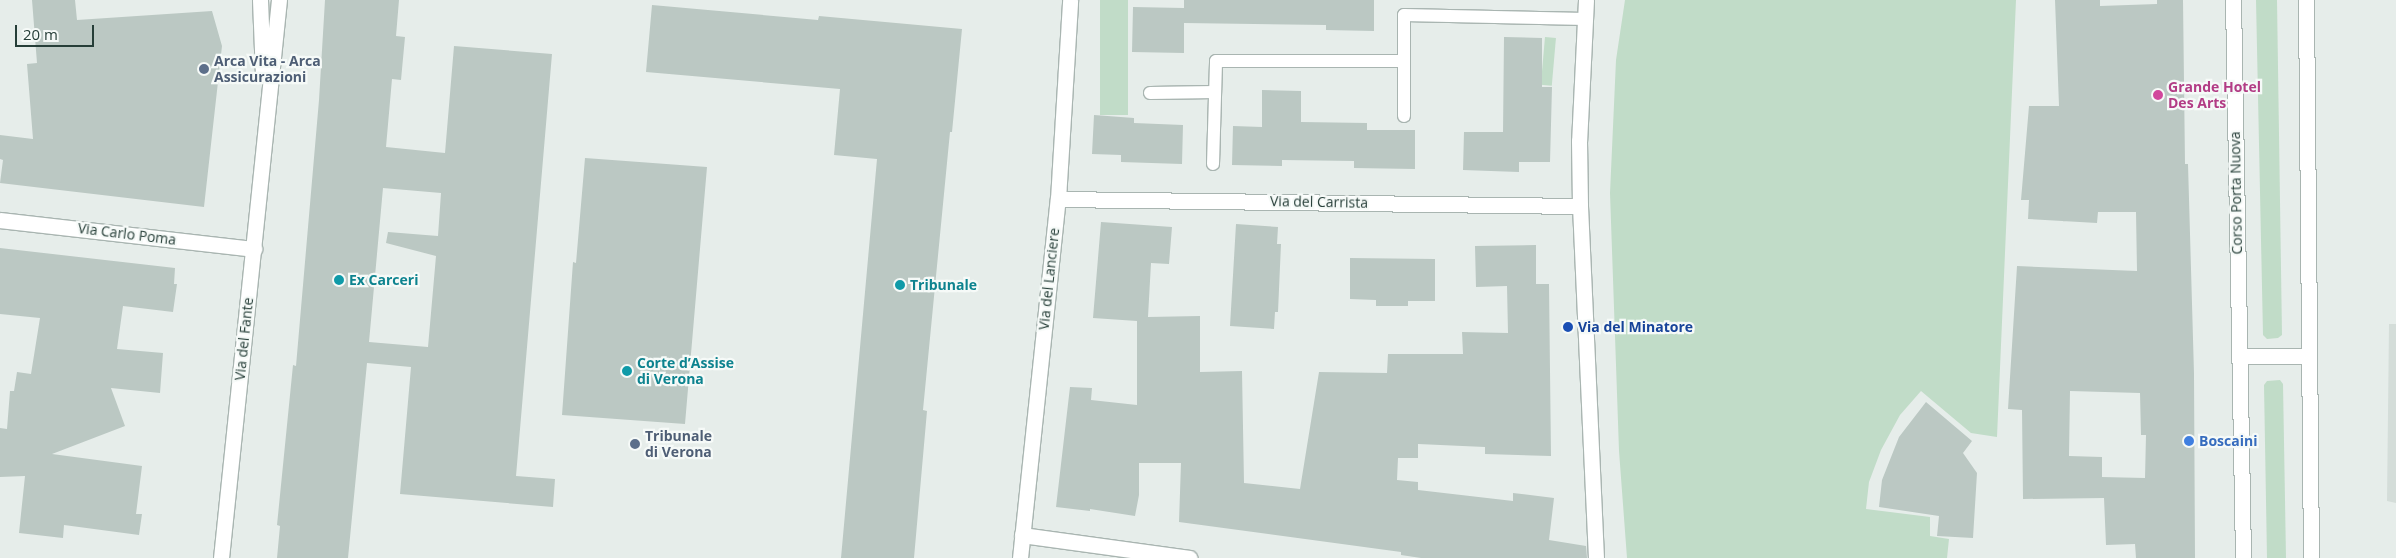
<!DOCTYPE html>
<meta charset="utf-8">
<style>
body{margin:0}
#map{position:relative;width:2396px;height:558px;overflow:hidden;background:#e6edea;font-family:"Open Sans",sans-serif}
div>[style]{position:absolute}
.built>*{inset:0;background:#d4ddd9}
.green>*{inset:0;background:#c1dcc8;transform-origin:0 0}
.building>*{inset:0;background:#bbc8c3}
.roads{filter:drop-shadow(1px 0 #a9b5b1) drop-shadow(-1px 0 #a9b5b1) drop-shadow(0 1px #a9b5b1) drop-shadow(0 -1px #a9b5b1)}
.lane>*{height:12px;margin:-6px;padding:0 6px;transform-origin:6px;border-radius:6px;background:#fff}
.street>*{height:15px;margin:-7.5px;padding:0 7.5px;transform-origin:7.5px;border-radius:7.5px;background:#fff}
.secondary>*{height:15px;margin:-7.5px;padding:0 7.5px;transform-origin:7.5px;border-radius:7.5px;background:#fff}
.dots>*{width:14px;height:14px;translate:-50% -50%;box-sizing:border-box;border:2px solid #f6faf8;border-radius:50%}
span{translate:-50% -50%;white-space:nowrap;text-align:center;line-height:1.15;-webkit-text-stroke:4.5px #f6faf8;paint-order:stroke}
.service-label{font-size:14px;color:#4e5e75;font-weight:700}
.left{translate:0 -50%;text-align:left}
.hotel-label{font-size:14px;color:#b23c85;font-weight:700}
.street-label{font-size:14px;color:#263e38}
.culture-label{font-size:14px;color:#0d838f;font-weight:700}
.transit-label{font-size:14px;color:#164399;font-weight:700}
.shop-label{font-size:14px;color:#366cbe;font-weight:700}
.scale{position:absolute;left:15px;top:25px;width:79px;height:22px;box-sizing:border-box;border:2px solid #263e38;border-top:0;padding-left:6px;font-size:15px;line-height:18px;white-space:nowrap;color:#263e38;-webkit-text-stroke:4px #f6faf8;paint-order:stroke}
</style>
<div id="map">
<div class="built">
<div style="clip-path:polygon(2389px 324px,2396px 324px,2396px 503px,2387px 501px)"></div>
</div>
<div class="green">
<div style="left:1100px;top:0;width:28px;height:115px"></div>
<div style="clip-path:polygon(1625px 0,2016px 0,1997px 437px,1971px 433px,1921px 391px,1900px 415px,1881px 450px,1869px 482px,1866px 509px,1930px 517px,1930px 536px,1949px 539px,1947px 558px,1627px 558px,1619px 451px,1610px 193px,1616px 60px)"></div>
<div style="clip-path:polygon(2256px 0,2277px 0,2282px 335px,2278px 338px,2267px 339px,2263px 335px)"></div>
<div style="left:1545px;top:37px;width:11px;height:48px;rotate:5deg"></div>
<div style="clip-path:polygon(2280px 380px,2283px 384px,2286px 558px,2267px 558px,2264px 385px,2267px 381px)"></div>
</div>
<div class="building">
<div style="clip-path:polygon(32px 0,75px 0,77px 20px,212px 11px,222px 46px,204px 207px,0 183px,3px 160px,0 159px,0 135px,33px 139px,27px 64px,37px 63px)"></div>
<div style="clip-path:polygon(evenodd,325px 0,399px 0,396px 36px,405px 37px,401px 80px,392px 79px,386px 147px,445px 153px,454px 46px,552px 54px,516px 476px,555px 479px,553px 507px,400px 494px,411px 367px,367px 363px,348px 558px,277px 558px,280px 526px,277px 525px,293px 365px,296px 366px,319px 100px,325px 0,383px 188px,441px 193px,438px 236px,388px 232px,386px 243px,436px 256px,428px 347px,369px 342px,383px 188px)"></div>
<div style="clip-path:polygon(1184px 0,1374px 0,1374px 31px,1326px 30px,1326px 25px,1184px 23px,1184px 13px,1184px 53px,1132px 52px,1133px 7px,1184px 8px)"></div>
<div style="clip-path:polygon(evenodd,2055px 0,2100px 0,2100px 6px,2157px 4px,2157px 0,2183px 0,2185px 164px,2188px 164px,2194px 373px,2195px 558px,2136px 558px,2135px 544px,2106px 545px,2104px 498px,2023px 499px,2022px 410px,2008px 409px,2017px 266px,2137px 271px,2136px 212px,2098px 212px,2097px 223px,2028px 219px,2029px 200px,2021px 200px,2029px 106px,2059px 106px,2055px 0,2070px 391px,2140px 393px,2141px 435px,2146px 435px,2145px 478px,2102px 477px,2102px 457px,2069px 456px,2070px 391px)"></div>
<div style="clip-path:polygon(652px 5px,818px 20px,819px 16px,962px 29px,952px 132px,950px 132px,923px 410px,927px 411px,914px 558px,841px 558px,877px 159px,834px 155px,840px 89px,646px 72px)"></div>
<div style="clip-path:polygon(1504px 37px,1542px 38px,1542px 87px,1552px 87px,1550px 162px,1519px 162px,1519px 172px,1463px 170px,1464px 132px,1503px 132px)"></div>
<div style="clip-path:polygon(1262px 90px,1301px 91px,1301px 122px,1367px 123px,1367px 130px,1415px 130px,1415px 169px,1354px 168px,1354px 161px,1282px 160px,1282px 166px,1232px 165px,1233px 126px,1262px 127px)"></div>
<div style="clip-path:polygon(1094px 115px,1134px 118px,1134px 123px,1183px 125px,1182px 164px,1121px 162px,1121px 155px,1092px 154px)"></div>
<div style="clip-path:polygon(585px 158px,707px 167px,685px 424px,562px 415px,573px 262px,576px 263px)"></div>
<div style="clip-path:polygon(1101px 222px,1172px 227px,1169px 264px,1151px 263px,1148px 317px,1200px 316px,1200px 372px,1242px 371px,1244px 483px,1300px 489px,1319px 372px,1387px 373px,1388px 354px,1463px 354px,1462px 332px,1508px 333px,1507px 286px,1476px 287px,1475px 246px,1536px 245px,1536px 284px,1549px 284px,1551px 456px,1485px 454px,1485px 447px,1418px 444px,1418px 458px,1398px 458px,1397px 480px,1418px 482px,1418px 490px,1513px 501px,1513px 493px,1554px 498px,1549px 540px,1586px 546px,1587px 558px,1421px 558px,1401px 555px,1401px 552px,1179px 522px,1181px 463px,1139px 463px,1139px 495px,1135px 516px,1090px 509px,1090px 511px,1056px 507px,1070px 387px,1092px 388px,1091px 400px,1137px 405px,1137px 321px,1093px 318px)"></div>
<div style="clip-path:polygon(1236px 224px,1278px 227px,1277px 244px,1281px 244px,1278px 312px,1275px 312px,1274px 329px,1230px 326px)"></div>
<div style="clip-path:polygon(0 248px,175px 268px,174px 284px,177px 284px,173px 312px,123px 306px,117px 349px,163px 353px,160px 393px,111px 388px,125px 426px,52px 454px,142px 466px,136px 514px,142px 514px,139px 535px,64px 525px,63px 538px,19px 533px,25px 476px,0 477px,0 428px,7px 429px,10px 391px,14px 391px,17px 372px,31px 374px,40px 318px,0 314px)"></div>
<div style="clip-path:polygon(1350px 258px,1435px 259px,1435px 301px,1408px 301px,1408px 306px,1376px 306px,1376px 300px,1350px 299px)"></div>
<div style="clip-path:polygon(1926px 402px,1972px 441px,1963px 453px,1977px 473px,1973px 538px,1937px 536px,1939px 516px,1879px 507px,1882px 480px,1899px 437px)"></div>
</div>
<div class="roads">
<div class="lane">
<div style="left:1150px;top:93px;width:65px;rotate:-0.9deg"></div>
<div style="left:1404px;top:116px;width:55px;rotate:-90deg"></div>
<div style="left:1213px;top:164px;width:103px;rotate:-88.3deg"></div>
<div style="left:1216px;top:61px;width:188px"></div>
<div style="left:1404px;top:61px;width:46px;rotate:-90deg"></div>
<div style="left:1404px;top:15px;width:181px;rotate:1.3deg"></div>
</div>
<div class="street">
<div style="left:1586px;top:0;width:141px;rotate:92.8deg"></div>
<div style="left:1579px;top:141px;width:65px;rotate:89.1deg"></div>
<div style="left:1580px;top:206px;width:352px;rotate:87.4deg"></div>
<div style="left:1058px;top:199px;width:522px;rotate:0.77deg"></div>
<div style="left:0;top:220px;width:256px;rotate:6.5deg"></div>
<div style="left:1022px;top:535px;width:169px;rotate:7.8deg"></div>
<div style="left:1020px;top:558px;width:361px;rotate:-84deg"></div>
<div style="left:1058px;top:199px;width:199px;rotate:-86.5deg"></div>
</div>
<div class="secondary">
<div style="left:260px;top:0;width:74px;rotate:87.7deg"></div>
<div style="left:2233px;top:0;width:558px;rotate:88.97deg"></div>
<div style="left:2306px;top:0;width:558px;rotate:89.49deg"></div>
<div style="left:2239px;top:356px;width:69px"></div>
<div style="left:221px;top:558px;width:561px;rotate:-84.07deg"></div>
</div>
</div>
<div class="dots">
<div style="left:204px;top:69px;background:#5c6f8a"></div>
<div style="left:2158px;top:95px;background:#d1479c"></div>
<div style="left:339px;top:280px;background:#0f9aa8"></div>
<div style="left:900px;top:285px;background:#0f9aa8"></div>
<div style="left:1568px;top:327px;background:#1a4fb4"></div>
<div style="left:627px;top:371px;background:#0f9aa8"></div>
<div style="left:2189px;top:441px;background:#3f7fe0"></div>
<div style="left:635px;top:444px;background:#5c6f8a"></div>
</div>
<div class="service-label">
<span class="left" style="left:214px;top:69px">Arca Vita - Arca<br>Assicurazioni</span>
<span class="left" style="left:645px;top:444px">Tribunale<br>di Verona</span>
</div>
<div class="hotel-label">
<span class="left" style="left:2168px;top:95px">Grande Hotel<br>Des Arts</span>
</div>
<div class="street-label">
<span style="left:2236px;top:193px;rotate:-91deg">Corso Porta Nuova</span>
<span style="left:1319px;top:202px;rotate:1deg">Via del Carrista</span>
<span style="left:127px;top:234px;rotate:7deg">Via Carlo Poma</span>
<span style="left:1049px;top:279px;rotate:-84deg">Via del Lanciere</span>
<span style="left:244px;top:339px;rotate:-84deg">Via del Fante</span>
</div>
<div class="culture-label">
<span class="left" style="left:349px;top:280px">Ex Carceri</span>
<span class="left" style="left:910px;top:285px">Tribunale</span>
<span class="left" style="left:637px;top:371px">Corte d’Assise<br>di Verona</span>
</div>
<div class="transit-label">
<span class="left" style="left:1578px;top:327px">Via del Minatore</span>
</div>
<div class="shop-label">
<span class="left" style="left:2199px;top:441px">Boscaini</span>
</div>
<div class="scale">20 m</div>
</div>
